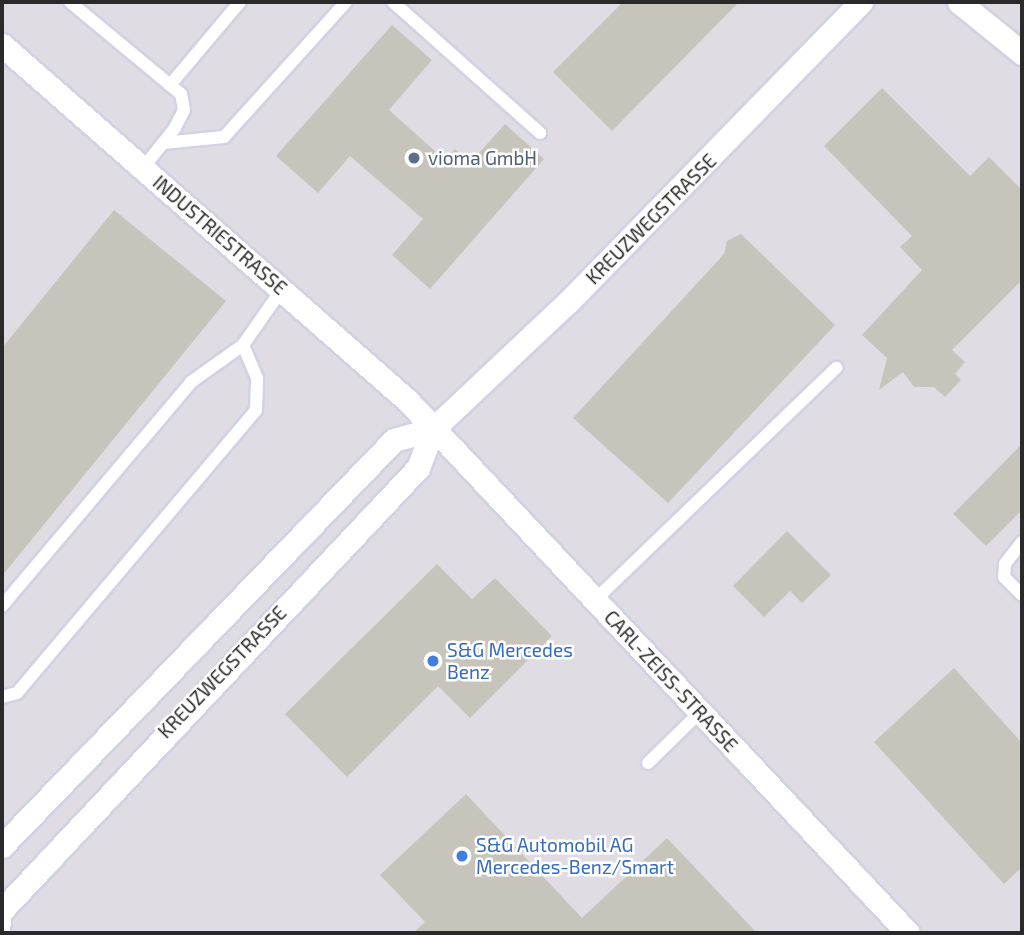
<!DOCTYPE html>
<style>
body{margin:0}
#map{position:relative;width:1024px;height:935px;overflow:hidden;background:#ebe7dc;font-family:"Exo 2",sans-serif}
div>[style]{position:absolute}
.industrial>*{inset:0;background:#e0dce4;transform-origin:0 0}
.building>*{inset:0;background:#c7c5bb}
.roads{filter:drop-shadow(2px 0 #d1d2e2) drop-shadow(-2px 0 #d1d2e2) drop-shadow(0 2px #d1d2e2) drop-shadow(0 -2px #d1d2e2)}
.service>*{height:12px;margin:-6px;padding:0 6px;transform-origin:6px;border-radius:6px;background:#fff}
.minor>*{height:23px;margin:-11.5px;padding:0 11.5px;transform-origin:11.5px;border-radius:11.5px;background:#fff}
.dots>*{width:19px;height:19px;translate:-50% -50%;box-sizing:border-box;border:4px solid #fff;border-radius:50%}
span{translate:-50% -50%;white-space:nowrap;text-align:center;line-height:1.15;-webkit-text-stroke:5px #fff;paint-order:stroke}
.service-label{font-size:19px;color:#4e5e75}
.left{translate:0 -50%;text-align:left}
.street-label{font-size:19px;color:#2a2a2a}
.shop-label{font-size:19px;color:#366cbe}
.frame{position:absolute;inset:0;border:4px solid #2a2a2a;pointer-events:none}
</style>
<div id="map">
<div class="industrial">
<div style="left:2px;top:2px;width:1020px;height:931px"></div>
</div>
<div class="building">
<div style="clip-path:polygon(623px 2px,739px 2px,612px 131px,553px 72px)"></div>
<div style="clip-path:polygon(392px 25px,432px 60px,389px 110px,445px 160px,455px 149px,470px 163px,505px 124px,544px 159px,430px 289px,392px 255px,423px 219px,350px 156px,318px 193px,276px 156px)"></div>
<div style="clip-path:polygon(882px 88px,970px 176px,989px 157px,1022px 190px,1022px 280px,952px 350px,965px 362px,955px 374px,961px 380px,945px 397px,934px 387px,914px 387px,903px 372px,879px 390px,887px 358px,862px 335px,922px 270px,900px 247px,912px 236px,824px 146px)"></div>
<div style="clip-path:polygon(114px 210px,226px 301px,2px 576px,2px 348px)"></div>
<div style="clip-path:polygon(741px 234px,835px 325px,668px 503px,573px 418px,724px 254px,727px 241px)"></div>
<div style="clip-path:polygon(1022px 444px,1022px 510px,986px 546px,953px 514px)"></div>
<div style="clip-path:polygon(787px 531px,831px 575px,802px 603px,790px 591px,764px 617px,733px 586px)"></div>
<div style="clip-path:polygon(437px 564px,472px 599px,495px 578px,552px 636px,470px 718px,438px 686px,347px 777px,285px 714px)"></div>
<div style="clip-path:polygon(954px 668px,1022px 743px,1022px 867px,1004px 884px,874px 742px)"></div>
<div style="clip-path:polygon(466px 794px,582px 918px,667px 838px,757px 933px,413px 933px,425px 922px,380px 875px)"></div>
</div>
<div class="roads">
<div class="service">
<div style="left:70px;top:2px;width:144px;rotate:39.7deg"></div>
<div style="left:181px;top:94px;width:16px;rotate:79deg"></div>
<div style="left:184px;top:110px;width:20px;rotate:117deg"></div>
<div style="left:175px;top:128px;width:51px;rotate:128.7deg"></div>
<div style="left:393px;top:2px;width:197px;rotate:41.7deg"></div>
<div style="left:170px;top:85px;width:109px;rotate:-49.9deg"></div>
<div style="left:163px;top:143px;width:61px;rotate:-5.6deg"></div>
<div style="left:224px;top:137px;width:182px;rotate:-47.9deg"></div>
<div style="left:1022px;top:542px;width:28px;rotate:128deg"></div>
<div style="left:1005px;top:564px;width:13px;rotate:94deg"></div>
<div style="left:1004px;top:577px;width:25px;rotate:45deg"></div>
<div style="left:595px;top:600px;width:335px;rotate:-43.9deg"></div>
<div style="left:2px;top:606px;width:293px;rotate:-49.8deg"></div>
<div style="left:191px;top:382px;width:64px;rotate:-35.4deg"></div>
<div style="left:243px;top:345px;width:68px;rotate:-55.1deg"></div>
<div style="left:2px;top:697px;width:16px;rotate:-15deg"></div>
<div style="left:17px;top:693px;width:370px;rotate:-49.8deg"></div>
<div style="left:256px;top:410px;width:32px;rotate:-88deg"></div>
<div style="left:257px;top:378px;width:36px;rotate:-113deg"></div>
<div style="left:648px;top:763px;width:73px;rotate:-44.4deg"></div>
<div style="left:4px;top:933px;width:27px;rotate:-86deg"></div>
</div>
<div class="minor">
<div style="left:959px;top:2px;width:81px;rotate:39deg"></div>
<div style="left:2px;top:45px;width:539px;rotate:41.24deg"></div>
<div style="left:407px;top:400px;width:731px;rotate:46.77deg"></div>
<div style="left:2px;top:846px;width:564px;rotate:-46.01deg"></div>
<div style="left:394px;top:440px;width:41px;rotate:-15.8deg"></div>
<div style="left:2px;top:910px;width:607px;rotate:-46.74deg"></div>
<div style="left:418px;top:468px;width:42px;rotate:-69deg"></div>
<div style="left:433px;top:429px;width:187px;rotate:-43.3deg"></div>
<div style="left:569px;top:301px;width:418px;rotate:-45.7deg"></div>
</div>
</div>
<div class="dots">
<div style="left:414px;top:158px;background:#5c6f8a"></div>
<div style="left:433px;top:661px;background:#3f7fe0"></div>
<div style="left:462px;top:856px;background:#3f7fe0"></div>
</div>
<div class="service-label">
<span class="left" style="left:428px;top:158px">vioma GmbH</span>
</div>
<div class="street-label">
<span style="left:651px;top:219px;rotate:-45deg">KREUZWEGSTRASSE</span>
<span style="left:220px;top:235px;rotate:41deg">INDUSTRIESTRASSE</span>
<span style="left:222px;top:672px;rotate:-46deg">KREUZWEGSTRASSE</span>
<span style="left:671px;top:681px;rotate:47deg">CARL-ZEISS-STRASSE</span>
</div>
<div class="shop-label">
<span class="left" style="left:447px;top:661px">S&amp;G Mercedes<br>Benz</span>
<span class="left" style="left:476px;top:856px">S&amp;G Automobil AG<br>Mercedes-Benz/Smart</span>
</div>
<div class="frame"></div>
</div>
